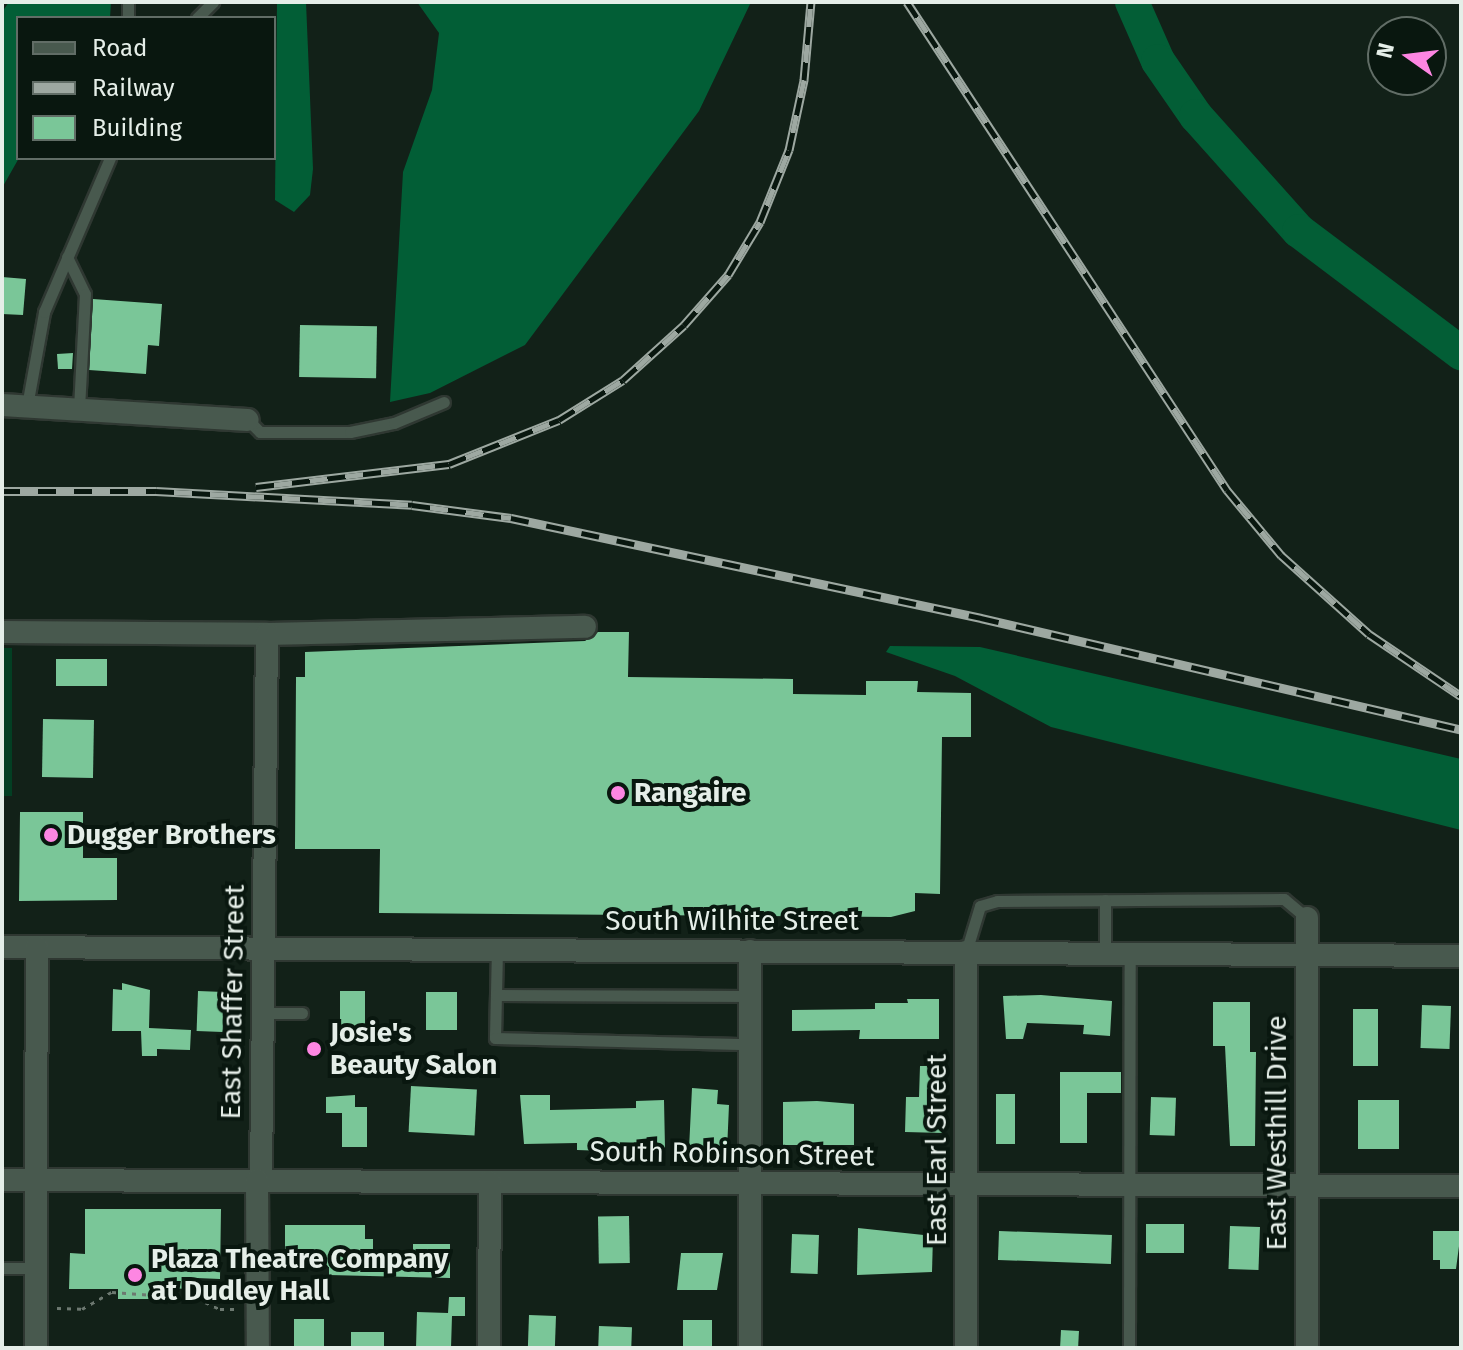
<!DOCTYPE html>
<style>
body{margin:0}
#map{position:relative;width:1463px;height:1350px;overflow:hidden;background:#122118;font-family:"Fira Sans",sans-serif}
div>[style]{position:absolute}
.green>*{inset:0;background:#033f23;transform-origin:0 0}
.forest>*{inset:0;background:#025e36}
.river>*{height:34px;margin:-17px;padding:0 17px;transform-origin:17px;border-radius:17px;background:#035e36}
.building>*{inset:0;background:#7ac698;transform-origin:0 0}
.path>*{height:3px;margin-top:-1.5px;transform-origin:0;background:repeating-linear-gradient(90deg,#6c7870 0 4px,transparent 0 10px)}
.roads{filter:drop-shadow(2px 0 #2f3832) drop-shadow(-2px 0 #2f3832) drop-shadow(0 2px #2f3832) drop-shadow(0 -2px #2f3832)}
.service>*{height:11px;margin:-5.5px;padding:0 5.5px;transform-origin:5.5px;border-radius:5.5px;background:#48594e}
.minor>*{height:22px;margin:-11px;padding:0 11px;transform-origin:11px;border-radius:11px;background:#48594e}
.rail>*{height:9px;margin-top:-4.5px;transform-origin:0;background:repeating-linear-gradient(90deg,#09170f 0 18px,#9da8a1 0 36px);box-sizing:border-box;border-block:2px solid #9da8a1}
.dots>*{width:22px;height:22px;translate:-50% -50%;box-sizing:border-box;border:4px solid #09170f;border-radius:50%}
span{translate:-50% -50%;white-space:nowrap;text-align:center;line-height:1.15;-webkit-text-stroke:8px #09170f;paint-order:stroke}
.poi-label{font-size:28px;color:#e5eee8;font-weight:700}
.left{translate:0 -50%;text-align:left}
.street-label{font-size:28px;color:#e5eee8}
.frame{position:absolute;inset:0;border:4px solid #e5eee8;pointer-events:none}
.legend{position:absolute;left:16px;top:16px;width:260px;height:144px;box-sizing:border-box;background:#09170f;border:2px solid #616d66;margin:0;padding:10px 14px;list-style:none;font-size:24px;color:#e5eee8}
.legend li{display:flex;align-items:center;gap:16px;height:40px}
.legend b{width:40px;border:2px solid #616d66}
.north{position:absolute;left:1367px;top:16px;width:80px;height:80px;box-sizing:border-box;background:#09170f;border:2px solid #616d66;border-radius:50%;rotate:284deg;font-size:22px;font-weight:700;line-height:32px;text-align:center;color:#e5eee8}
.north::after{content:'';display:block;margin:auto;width:28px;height:36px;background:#fd86e2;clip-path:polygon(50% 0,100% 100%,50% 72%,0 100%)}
</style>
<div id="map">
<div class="green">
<div style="left:2px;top:648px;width:10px;height:148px"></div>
</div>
<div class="forest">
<div style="clip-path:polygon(9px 2px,111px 2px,110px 18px,18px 18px,19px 158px,2px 188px,2px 12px)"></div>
<div style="clip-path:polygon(277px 2px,306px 2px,313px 169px,310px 195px,294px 212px,275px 200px)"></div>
<div style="clip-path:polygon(417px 2px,751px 2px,699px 111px,525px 345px,430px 393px,390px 402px,403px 172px,432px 90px,439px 33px)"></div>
<div style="clip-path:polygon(890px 646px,980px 647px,1461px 759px,1461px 830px,1051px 727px,955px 676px,886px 652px)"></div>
</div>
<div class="river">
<div style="left:1132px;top:2px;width:64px;rotate:66.2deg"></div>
<div style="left:1158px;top:61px;width:67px;rotate:55.4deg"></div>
<div style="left:1196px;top:116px;width:154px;rotate:48.2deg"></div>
<div style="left:1299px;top:231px;width:203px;rotate:37deg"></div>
</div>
<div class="building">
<div style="clip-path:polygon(2px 277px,26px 279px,23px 315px,2px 314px)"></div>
<div style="clip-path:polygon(93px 299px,162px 304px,159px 346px,148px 345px,146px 374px,89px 370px)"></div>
<div style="left:300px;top:325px;width:77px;height:52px;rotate:1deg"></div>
<div style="clip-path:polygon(73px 353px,72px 369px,58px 369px,57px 354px)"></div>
<div style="clip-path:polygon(598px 632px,629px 632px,628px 677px,793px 679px,793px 694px,866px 695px,866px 681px,918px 681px,917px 692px,971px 693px,971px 737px,942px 737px,940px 894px,915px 893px,915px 911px,891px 917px,379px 913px,380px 849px,295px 849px,296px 677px,305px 677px,305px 652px,585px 641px)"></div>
<div style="left:56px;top:659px;width:51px;height:27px"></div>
<div style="left:43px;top:719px;width:51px;height:58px;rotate:1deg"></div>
<div style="clip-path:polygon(20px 812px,83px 812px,83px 858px,117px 858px,117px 900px,19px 901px)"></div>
<div style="clip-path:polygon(122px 983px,150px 990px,149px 1028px,191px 1030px,190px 1050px,157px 1049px,157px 1056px,142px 1056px,141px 1031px,112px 1031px,113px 989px,122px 990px)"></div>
<div style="left:198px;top:991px;width:26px;height:40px;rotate:2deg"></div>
<div style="left:340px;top:991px;width:25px;height:39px"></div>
<div style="left:457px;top:992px;width:38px;height:31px;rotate:90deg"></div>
<div style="clip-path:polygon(1041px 995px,1112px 1001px,1110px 1036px,1083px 1034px,1084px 1025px,1027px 1023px,1023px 1039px,1006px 1039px,1003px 996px)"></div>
<div style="clip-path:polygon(907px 999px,939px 999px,939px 1039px,859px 1039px,860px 1030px,792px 1031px,792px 1010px,875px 1009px,875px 1003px,908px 1003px)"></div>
<div style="clip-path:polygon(1213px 1002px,1250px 1002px,1250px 1052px,1256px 1052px,1255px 1146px,1230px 1146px,1225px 1046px,1213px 1046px)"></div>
<div style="left:1422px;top:1005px;width:29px;height:43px;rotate:2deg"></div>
<div style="left:1353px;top:1009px;width:25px;height:57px"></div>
<div style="clip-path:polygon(920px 1066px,945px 1066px,943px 1133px,905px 1132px,906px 1097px,919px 1097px)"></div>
<div style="clip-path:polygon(1060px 1072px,1121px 1072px,1121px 1093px,1087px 1093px,1087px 1143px,1060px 1143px)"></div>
<div style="left:411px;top:1086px;width:66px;height:46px;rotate:3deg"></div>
<div style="clip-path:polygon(692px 1088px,718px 1090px,717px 1104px,729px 1105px,727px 1151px,689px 1149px)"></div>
<div style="left:996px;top:1094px;width:19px;height:50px"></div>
<div style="clip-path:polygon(355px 1095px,355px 1107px,367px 1107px,367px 1147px,342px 1147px,342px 1113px,326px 1113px,326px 1097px)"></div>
<div style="clip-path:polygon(520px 1095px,550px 1095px,550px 1110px,636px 1108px,636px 1101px,664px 1100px,665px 1148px,634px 1152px,577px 1150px,577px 1143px,524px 1144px)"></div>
<div style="left:1151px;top:1097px;width:25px;height:38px;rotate:2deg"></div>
<div style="left:1358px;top:1100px;width:41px;height:49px"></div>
<div style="clip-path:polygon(817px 1101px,854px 1104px,854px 1145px,783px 1145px,783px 1102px)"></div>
<div style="clip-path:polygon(85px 1209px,221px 1209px,220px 1279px,197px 1278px,197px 1289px,151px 1288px,151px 1299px,118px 1299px,118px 1289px,69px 1289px,70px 1253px,85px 1254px)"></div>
<div style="left:629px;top:1216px;width:47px;height:31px;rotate:89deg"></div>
<div style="left:1146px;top:1224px;width:38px;height:29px"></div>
<div style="clip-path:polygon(285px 1225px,365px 1225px,365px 1239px,373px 1239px,373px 1255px,413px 1255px,413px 1244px,450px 1244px,450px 1278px,329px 1275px,329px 1267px,290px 1268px,290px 1257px,285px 1257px)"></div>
<div style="left:1230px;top:1226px;width:30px;height:43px;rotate:2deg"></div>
<div style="clip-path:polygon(858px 1228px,933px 1236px,932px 1272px,857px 1275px)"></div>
<div style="left:999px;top:1231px;width:113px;height:29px;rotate:2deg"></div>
<div style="clip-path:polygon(1433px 1231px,1461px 1231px,1456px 1269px,1440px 1269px,1440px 1260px,1433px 1260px)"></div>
<div style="left:792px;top:1234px;width:27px;height:39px;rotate:2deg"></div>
<div style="clip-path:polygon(681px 1253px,723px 1253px,717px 1290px,677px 1290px)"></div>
<div style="clip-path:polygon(449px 1297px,465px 1297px,465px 1316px,452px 1316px,451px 1348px,416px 1348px,417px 1312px,448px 1313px)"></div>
<div style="left:529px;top:1315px;width:27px;height:33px;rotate:2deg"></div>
<div style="left:324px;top:1319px;width:29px;height:30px;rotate:90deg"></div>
<div style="left:683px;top:1320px;width:29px;height:28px"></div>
<div style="left:599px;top:1326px;width:33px;height:22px;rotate:2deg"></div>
<div style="left:1061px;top:1330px;width:18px;height:18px;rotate:3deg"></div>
<div style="left:351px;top:1332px;width:33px;height:16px"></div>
</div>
<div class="path">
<div style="left:57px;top:1308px;width:25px;rotate:2deg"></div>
<div style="left:82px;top:1309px;width:34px;rotate:-30deg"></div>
<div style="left:112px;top:1292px;width:84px;rotate:4.1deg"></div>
<div style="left:196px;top:1298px;width:26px;rotate:25deg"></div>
<div style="left:220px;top:1309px;width:17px"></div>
</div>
<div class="roads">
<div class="service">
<div style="left:128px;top:18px;width:16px;rotate:-90deg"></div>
<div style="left:197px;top:18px;width:23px;rotate:-45deg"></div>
<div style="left:67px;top:257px;width:41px;rotate:64.1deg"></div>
<div style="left:85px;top:294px;width:113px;rotate:93deg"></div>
<div style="left:27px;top:406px;width:96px;rotate:-79.7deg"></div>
<div style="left:44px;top:312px;width:168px;rotate:-66.8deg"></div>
<div style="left:248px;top:420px;width:17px;rotate:45deg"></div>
<div style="left:260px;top:432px;width:90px"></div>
<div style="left:350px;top:432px;width:45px;rotate:-11.6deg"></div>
<div style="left:394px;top:423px;width:54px;rotate:-22.8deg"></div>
<div style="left:497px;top:949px;width:89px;rotate:91.3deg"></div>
<div style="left:495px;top:1038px;width:254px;rotate:1.4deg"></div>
<div style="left:966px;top:952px;width:48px;rotate:-73.1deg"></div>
<div style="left:980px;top:906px;width:18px;rotate:-16deg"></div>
<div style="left:997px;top:901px;width:287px;rotate:-0.4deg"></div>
<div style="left:1284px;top:899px;width:30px;rotate:40deg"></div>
<div style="left:1105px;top:953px;width:53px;rotate:-90deg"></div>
<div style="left:496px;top:995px;width:253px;rotate:0.2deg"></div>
<div style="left:263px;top:1013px;width:39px"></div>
<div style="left:2px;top:1268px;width:34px"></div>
<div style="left:1129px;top:1348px;width:395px;rotate:-89.9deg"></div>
</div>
<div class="minor">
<div style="left:2px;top:405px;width:246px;rotate:3.5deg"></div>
<div style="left:2px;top:632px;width:265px;rotate:0.4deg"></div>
<div style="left:267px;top:634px;width:318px;rotate:-1.3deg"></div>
<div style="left:1307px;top:918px;width:430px;rotate:90deg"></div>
<div style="left:2px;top:947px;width:1459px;rotate:0.35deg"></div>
<div style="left:261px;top:1179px;width:545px;rotate:-89.37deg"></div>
<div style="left:2px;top:1180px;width:1459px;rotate:0.24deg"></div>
<div style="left:257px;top:1180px;width:168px;rotate:89.7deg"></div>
<div style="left:36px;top:1348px;width:401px;rotate:-89.9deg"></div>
<div style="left:489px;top:1348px;width:166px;rotate:-89.7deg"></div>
<div style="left:750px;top:1348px;width:397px;rotate:-90deg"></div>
<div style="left:966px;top:1348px;width:396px;rotate:-90deg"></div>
</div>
</div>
<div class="rail">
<div style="left:907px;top:2px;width:584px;rotate:56.75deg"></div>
<div style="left:1227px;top:490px;width:85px;rotate:50.3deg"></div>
<div style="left:1281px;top:555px;width:118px;rotate:41.9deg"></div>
<div style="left:1369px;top:634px;width:111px;rotate:34deg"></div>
<div style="left:256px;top:487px;width:194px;rotate:-6.8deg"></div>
<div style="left:449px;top:464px;width:118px;rotate:-21.8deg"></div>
<div style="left:559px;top:420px;width:75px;rotate:-32deg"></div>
<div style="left:623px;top:380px;width:82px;rotate:-42deg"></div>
<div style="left:684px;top:325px;width:67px;rotate:-48.7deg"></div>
<div style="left:728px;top:275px;width:62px;rotate:-58.9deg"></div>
<div style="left:760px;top:222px;width:78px;rotate:-68.1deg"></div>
<div style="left:789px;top:150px;width:72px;rotate:-77.9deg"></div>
<div style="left:804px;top:80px;width:78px;rotate:-84.9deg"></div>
<div style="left:2px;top:491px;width:154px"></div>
<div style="left:156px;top:491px;width:256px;rotate:3.1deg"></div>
<div style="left:412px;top:505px;width:100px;rotate:7.5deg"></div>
<div style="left:511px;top:518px;width:481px;rotate:12deg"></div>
<div style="left:981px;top:618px;width:493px;rotate:13.1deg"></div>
</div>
<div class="dots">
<div style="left:618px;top:793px;background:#fd86e2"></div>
<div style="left:51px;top:835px;background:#fd86e2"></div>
<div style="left:314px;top:1049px;background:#fd86e2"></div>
<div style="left:135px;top:1275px;background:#fd86e2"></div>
</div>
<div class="poi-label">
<span class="left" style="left:634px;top:793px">Rangaire</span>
<span class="left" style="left:67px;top:835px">Dugger Brothers</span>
<span class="left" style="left:330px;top:1049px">Josie's<br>Beauty Salon</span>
<span class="left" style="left:151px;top:1275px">Plaza Theatre Company<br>at Dudley Hall</span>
</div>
<div class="street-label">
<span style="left:732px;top:921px">South Wilhite Street</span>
<span style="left:233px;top:1002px;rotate:-89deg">East Shaffer Street</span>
<span style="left:1277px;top:1133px;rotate:-90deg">East Westhill Drive</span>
<span style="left:937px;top:1150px;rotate:-90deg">East Earl Street</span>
<span style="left:732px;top:1154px;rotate:1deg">South Robinson Street</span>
</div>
<div class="frame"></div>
<ul class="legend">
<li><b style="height:10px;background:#48594e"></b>Road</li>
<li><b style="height:10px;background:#9da8a1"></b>Railway</li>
<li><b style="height:22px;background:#7ac698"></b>Building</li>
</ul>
<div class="north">N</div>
</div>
